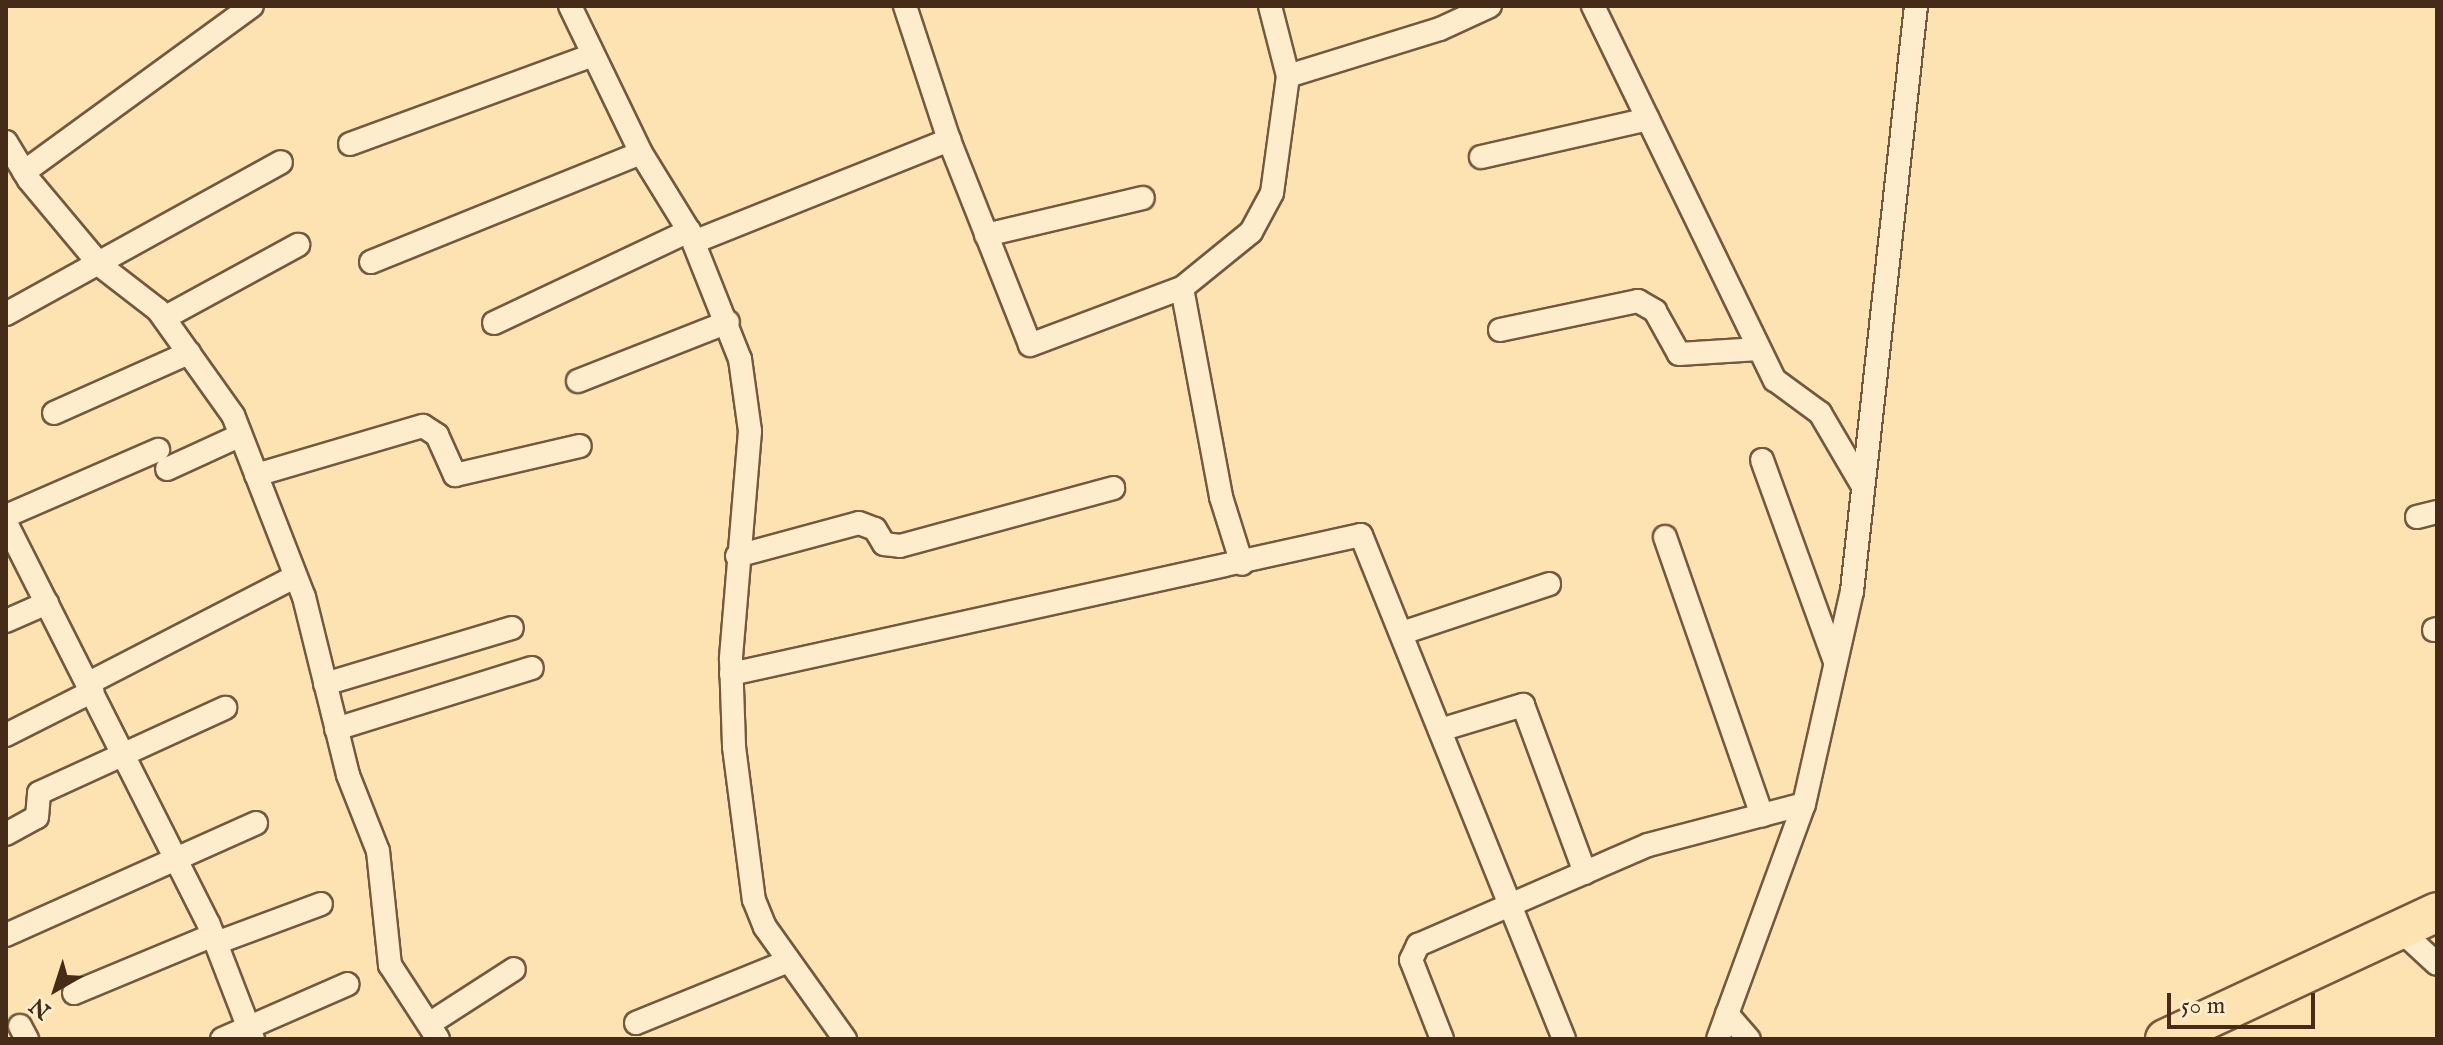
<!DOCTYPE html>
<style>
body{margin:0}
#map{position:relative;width:2443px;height:1045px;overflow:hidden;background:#fce3b1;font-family:"IM FELL English",serif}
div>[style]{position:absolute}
.roads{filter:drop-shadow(2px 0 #73593e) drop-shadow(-2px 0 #73593e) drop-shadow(0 2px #73593e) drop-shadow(0 -2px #73593e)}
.minor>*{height:22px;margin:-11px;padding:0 11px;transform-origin:11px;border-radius:11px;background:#fdedcc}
.trunk>*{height:38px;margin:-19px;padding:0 19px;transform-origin:19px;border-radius:19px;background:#fce3b1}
span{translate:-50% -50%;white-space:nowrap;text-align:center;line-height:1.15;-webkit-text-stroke:8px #fdedcc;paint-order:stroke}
.frame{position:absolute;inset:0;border:8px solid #452b18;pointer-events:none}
.north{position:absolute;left:16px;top:949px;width:80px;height:80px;-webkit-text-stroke:6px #fdedcc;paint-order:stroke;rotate:219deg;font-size:22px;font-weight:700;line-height:32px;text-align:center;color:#452b18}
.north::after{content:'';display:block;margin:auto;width:28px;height:36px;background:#452b18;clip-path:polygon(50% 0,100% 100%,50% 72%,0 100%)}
.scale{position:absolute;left:2167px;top:993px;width:148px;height:36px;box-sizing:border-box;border:4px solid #452b18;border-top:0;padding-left:10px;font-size:24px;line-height:28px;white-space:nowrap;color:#452b18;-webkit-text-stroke:6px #fdedcc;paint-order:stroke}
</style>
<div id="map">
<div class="roads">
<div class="minor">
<div style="left:570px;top:6px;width:163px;rotate:64.2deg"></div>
<div style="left:641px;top:153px;width:92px;rotate:58.4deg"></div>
<div style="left:689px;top:231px;width:138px;rotate:68.3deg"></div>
<div style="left:740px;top:359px;width:73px;rotate:82.1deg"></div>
<div style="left:750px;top:431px;width:229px;rotate:94.8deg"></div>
<div style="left:731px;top:659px;width:88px;rotate:88deg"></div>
<div style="left:734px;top:747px;width:154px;rotate:82.6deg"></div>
<div style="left:754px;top:900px;width:29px;rotate:68deg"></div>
<div style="left:765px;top:927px;width:138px;rotate:54.5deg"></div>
<div style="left:905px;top:6px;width:141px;rotate:71.8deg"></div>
<div style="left:949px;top:140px;width:220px;rotate:68.4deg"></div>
<div style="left:1030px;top:345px;width:162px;rotate:-20.6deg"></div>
<div style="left:1182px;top:288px;width:89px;rotate:-39.1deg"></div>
<div style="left:1251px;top:232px;width:44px;rotate:-61.7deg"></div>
<div style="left:1272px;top:193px;width:118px;rotate:-82.2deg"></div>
<div style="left:1270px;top:6px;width:72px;rotate:75.6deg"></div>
<div style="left:1288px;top:76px;width:159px;rotate:-17.2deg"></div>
<div style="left:1440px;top:29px;width:55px;rotate:-24.7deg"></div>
<div style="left:1593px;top:6px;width:416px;rotate:64.1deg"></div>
<div style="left:1775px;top:380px;width:56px;rotate:36.3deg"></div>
<div style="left:1820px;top:413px;width:81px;rotate:59.6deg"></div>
<div style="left:6px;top:142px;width:44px;rotate:58.8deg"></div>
<div style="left:29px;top:180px;width:112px;rotate:50.1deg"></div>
<div style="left:101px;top:266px;width:72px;rotate:37.7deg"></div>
<div style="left:158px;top:310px;width:129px;rotate:54.5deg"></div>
<div style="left:233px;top:415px;width:195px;rotate:68.7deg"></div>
<div style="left:304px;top:597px;width:183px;rotate:76.1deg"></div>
<div style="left:348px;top:775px;width:82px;rotate:68.5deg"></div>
<div style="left:378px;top:851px;width:115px;rotate:84deg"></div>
<div style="left:390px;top:965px;width:88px;rotate:57deg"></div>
<div style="left:350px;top:144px;width:257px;rotate:-20.1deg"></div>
<div style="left:1481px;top:157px;width:171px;rotate:-12.8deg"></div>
<div style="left:24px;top:172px;width:282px;rotate:-36.1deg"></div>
<div style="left:986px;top:235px;width:161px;rotate:-13.3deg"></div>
<div style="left:694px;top:242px;width:275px;rotate:-21.8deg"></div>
<div style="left:371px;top:262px;width:291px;rotate:-22deg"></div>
<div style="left:1182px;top:288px;width:213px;rotate:79.4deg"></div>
<div style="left:1221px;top:497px;width:70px;rotate:72.6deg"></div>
<div style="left:6px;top:314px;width:314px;rotate:-28.9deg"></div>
<div style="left:164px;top:318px;width:153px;rotate:-28.6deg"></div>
<div style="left:494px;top:323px;width:216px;rotate:-25.3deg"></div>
<div style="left:1500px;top:330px;width:141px;rotate:-11.9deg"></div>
<div style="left:1638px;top:301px;width:20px;rotate:30deg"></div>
<div style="left:1655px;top:311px;width:49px;rotate:60.8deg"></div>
<div style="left:1679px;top:354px;width:80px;rotate:-3.6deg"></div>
<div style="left:578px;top:381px;width:161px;rotate:-21.5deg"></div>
<div style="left:54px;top:413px;width:148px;rotate:-24deg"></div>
<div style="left:1762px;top:460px;width:215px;rotate:70.1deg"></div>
<div style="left:167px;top:469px;width:81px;rotate:-24.7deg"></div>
<div style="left:256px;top:475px;width:174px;rotate:-16.4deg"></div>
<div style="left:423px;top:426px;width:17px;rotate:33deg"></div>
<div style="left:437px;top:435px;width:44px;rotate:65.8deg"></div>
<div style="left:455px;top:475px;width:128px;rotate:-13.1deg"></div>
<div style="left:6px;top:516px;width:166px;rotate:-23.5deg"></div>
<div style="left:2417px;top:517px;width:21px;rotate:-14deg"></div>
<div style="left:6px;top:523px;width:450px;rotate:63.2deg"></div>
<div style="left:209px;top:925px;width:122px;rotate:68.9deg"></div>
<div style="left:1665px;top:537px;width:295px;rotate:70.8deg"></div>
<div style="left:737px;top:556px;width:126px;rotate:-15.1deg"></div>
<div style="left:859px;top:523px;width:17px;rotate:21deg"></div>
<div style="left:875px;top:529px;width:17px;rotate:59deg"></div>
<div style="left:884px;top:544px;width:16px;rotate:7deg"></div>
<div style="left:900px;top:546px;width:221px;rotate:-15.2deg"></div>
<div style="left:6px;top:621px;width:45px;rotate:-23.7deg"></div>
<div style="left:2434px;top:630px;width:3px;rotate:-18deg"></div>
<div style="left:1402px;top:633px;width:155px;rotate:-18.4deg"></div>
<div style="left:731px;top:674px;width:645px;rotate:-12.44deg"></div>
<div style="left:1361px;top:535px;width:543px;rotate:68.06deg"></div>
<div style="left:89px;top:683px;width:231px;rotate:-27.3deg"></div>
<div style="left:325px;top:684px;width:195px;rotate:-16.7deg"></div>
<div style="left:336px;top:729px;width:205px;rotate:-17.3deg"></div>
<div style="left:1440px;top:730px;width:87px;rotate:-16.8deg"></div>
<div style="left:1523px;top:705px;width:179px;rotate:69.7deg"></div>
<div style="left:6px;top:735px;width:97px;rotate:-26.8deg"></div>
<div style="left:6px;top:834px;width:35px;rotate:-29deg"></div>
<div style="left:37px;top:817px;width:24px;rotate:-85deg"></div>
<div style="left:39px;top:793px;width:205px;rotate:-24.6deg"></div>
<div style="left:2400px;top:930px;width:50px;rotate:42.6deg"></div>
<div style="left:6px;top:935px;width:274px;rotate:-24.1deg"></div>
<div style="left:216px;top:943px;width:112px;rotate:-20.4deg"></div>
<div style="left:74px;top:993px;width:151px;rotate:-22.6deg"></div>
<div style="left:1727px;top:1014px;width:33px;rotate:49deg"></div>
<div style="left:636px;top:1023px;width:165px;rotate:-22.1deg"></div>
<div style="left:429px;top:1024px;width:101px;rotate:-32.9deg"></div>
<div style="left:20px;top:1026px;width:15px;rotate:62deg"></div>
<div style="left:222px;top:1039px;width:137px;rotate:-23.6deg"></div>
<div style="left:1442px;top:1039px;width:85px;rotate:-111.4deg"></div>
<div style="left:1411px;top:960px;width:17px;rotate:-65deg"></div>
<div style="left:1418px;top:945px;width:251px;rotate:-23.5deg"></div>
<div style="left:1648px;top:845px;width:161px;rotate:-14.7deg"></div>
<div style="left:1718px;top:1039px;width:250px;rotate:-69.9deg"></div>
<div style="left:1804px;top:804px;width:218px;rotate:-77.3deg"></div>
<div style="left:1852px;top:591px;width:588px;rotate:-83.76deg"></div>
</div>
<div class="trunk">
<div style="left:2165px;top:1039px;width:300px;rotate:-25deg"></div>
</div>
</div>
<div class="frame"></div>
<div class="north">N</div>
<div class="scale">50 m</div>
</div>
